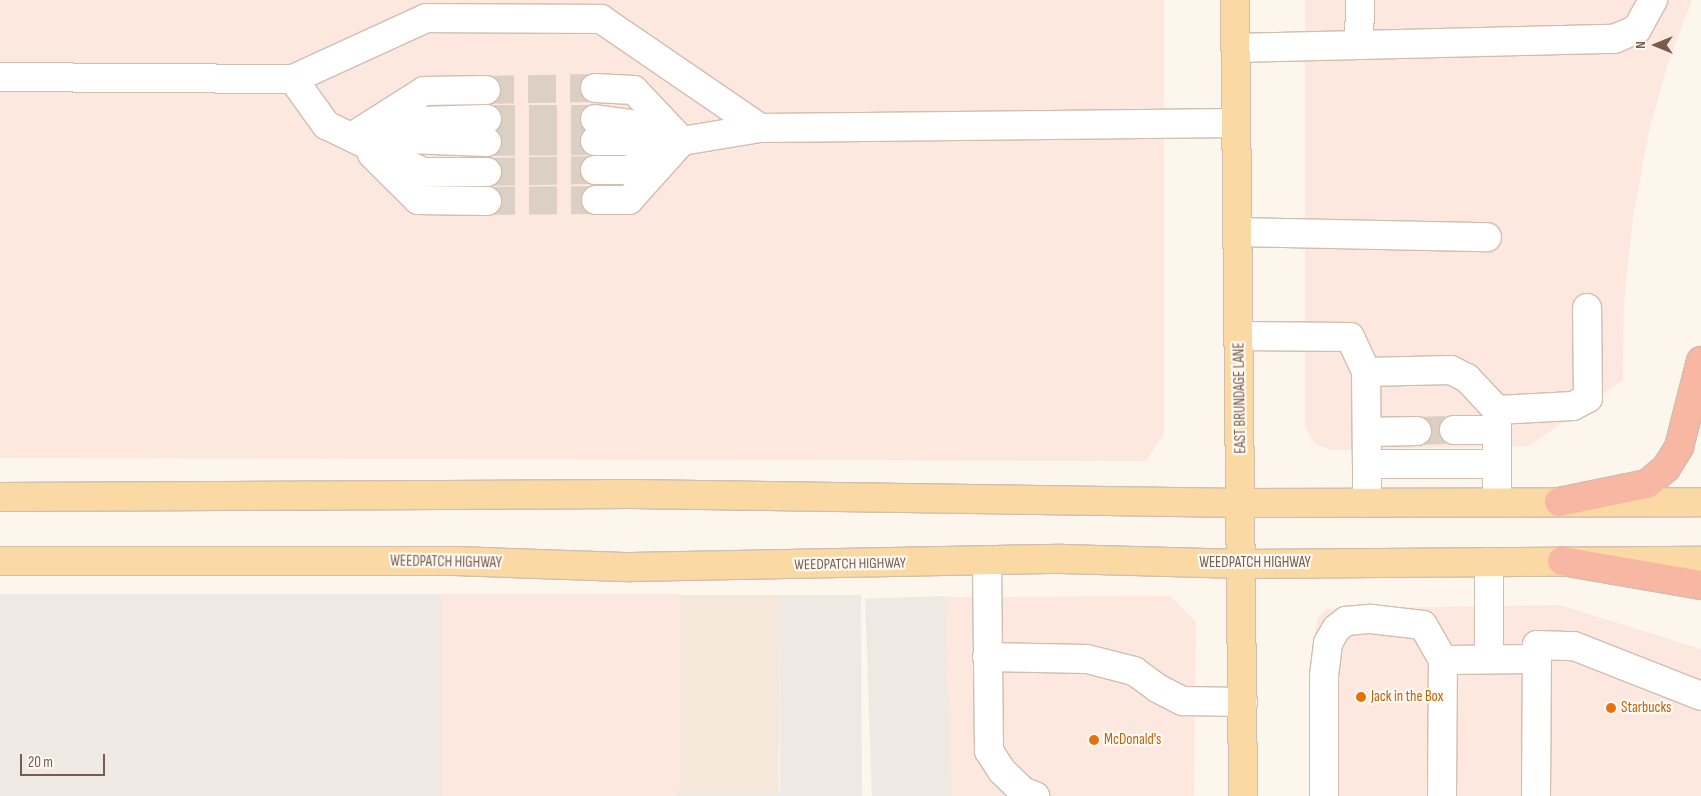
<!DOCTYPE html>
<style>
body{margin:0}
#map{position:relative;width:1701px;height:796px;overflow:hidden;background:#fdf6ec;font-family:"Sofia Sans Condensed",sans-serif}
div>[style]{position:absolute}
.residential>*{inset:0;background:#f5e8da;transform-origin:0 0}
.commercial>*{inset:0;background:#fde8e0;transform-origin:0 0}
.industrial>*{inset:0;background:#efe9e4;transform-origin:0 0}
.minor-tunnel>*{height:28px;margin-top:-14px;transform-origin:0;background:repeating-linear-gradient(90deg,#dcd0c4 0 28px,transparent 0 42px)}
.roads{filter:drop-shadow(1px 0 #d1beb0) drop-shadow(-1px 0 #d1beb0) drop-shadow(0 1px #d1beb0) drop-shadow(0 -1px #d1beb0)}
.minor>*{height:28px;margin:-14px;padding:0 14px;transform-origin:14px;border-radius:14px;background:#fff}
.major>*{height:28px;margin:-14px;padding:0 14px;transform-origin:14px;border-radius:14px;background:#fbd9a5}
.highway>*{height:28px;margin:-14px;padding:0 14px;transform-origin:14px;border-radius:14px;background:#f7b7a3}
.dots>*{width:14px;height:14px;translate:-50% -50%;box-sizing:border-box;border:2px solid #fffaf3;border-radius:50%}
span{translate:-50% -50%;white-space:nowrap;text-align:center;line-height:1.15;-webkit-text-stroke:4.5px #fffaf3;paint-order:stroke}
.street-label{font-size:15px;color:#7a5c4d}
.food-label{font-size:15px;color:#c56008}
.left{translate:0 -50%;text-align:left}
.north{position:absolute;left:1631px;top:20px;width:50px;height:50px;-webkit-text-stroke:4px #fffaf3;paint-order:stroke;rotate:270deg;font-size:14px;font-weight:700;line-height:20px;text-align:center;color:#7a5c4d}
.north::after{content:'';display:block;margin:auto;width:18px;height:22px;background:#7a5c4d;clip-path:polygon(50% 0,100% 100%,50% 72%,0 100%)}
.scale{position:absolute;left:20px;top:754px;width:85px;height:22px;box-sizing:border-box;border:2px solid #7a5c4d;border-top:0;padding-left:6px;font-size:15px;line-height:18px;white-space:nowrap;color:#7a5c4d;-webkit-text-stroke:4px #fffaf3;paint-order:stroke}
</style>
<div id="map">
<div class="residential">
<div style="left:680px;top:595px;width:99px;height:196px"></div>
</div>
<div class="commercial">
<div style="clip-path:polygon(0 0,1164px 0,1164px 434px,1146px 461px,0 458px)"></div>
<div style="clip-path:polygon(1305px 0,1692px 0,1667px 66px,1649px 131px,1633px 217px,1624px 302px,1623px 380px,1529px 446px,1331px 450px,1314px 443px,1305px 427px)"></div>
<div style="left:442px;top:594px;width:238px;height:202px"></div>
<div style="clip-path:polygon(1170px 596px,1196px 622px,1194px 796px,951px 796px,945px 597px)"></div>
<div style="clip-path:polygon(1560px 605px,1701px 649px,1701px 796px,1309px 796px,1315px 632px,1318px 618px,1326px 609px)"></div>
</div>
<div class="industrial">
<div style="left:442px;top:594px;width:202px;height:442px;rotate:90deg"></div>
<div style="clip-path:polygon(779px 595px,861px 595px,862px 796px,676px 796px,676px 791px,780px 791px)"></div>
<div style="left:945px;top:596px;width:200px;height:80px;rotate:88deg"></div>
</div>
<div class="minor-tunnel">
<div style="left:486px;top:90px;width:109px;rotate:-1.1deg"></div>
<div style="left:487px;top:119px;width:108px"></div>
<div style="left:487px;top:142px;width:108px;rotate:-0.5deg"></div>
<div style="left:487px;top:172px;width:108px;rotate:-1.1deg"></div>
<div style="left:487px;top:201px;width:109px;rotate:-0.5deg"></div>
<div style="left:1417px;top:431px;width:37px;rotate:-2deg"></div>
</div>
<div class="roads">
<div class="minor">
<div style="left:1359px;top:45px;width:45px;rotate:-88.7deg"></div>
<div style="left:1236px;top:48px;width:378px;rotate:-1.4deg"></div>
<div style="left:1614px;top:39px;width:25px;rotate:-23deg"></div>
<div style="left:1637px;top:29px;width:33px;rotate:-61deg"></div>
<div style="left:0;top:77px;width:293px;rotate:0.4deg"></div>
<div style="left:293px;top:79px;width:146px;rotate:-24.6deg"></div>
<div style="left:426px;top:18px;width:175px;rotate:0.3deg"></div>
<div style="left:601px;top:19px;width:193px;rotate:34.4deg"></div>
<div style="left:760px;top:128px;width:476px;rotate:-0.6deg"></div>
<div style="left:293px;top:79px;width:57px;rotate:54.3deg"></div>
<div style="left:326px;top:125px;width:108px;rotate:25.9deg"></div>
<div style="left:423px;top:172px;width:64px"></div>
<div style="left:595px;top:88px;width:39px;rotate:3deg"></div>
<div style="left:634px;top:90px;width:70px;rotate:46.7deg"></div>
<div style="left:595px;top:119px;width:35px;rotate:8deg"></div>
<div style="left:630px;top:124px;width:25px;rotate:18deg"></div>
<div style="left:369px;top:132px;width:52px;rotate:-12.2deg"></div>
<div style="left:420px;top:121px;width:67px;rotate:-1.7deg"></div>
<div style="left:353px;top:136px;width:84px;rotate:-32.4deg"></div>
<div style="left:424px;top:91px;width:62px;rotate:-0.9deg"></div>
<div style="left:379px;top:138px;width:108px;rotate:2.1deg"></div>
<div style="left:595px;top:141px;width:87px"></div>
<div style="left:682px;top:141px;width:79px;rotate:-9.5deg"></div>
<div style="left:372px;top:154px;width:65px;rotate:45deg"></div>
<div style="left:418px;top:200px;width:69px;rotate:0.8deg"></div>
<div style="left:595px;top:170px;width:33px"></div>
<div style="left:628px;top:170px;width:44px;rotate:-28.3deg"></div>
<div style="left:596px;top:200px;width:33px"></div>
<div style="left:629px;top:200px;width:79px;rotate:-48.1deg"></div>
<div style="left:1238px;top:232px;width:249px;rotate:1.2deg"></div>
<div style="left:1239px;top:336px;width:111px;rotate:0.5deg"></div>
<div style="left:1350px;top:337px;width:38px;rotate:65deg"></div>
<div style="left:1366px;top:372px;width:85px;rotate:-1.3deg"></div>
<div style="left:1451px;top:370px;width:18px;rotate:27deg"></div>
<div style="left:1467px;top:378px;width:44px;rotate:46.8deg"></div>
<div style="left:1366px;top:372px;width:92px;rotate:89.4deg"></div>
<div style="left:1367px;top:464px;width:130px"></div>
<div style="left:1454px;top:430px;width:43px"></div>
<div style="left:1367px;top:432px;width:50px;rotate:-1.1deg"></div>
<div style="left:1367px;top:464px;width:38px;rotate:90deg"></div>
<div style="left:1497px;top:502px;width:92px;rotate:-90deg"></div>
<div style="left:1497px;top:410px;width:76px;rotate:-3deg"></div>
<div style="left:1573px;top:406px;width:17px;rotate:-28deg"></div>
<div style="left:1588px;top:398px;width:90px;rotate:-90.6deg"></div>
<div style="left:987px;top:561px;width:190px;rotate:89.4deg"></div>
<div style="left:989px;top:751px;width:24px;rotate:57deg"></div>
<div style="left:1002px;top:771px;width:30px;rotate:44deg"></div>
<div style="left:1024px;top:792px;width:12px;rotate:20deg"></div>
<div style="left:987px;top:657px;width:100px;rotate:1.1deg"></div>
<div style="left:1087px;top:659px;width:49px;rotate:14.3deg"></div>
<div style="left:1134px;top:671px;width:29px;rotate:36deg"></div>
<div style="left:1157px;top:688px;width:29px;rotate:27deg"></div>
<div style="left:1183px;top:701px;width:60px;rotate:1deg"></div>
<div style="left:1489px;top:659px;width:97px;rotate:-90deg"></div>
<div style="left:1324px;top:796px;width:120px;rotate:-90deg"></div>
<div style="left:1324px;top:676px;width:33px;rotate:-83deg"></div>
<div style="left:1328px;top:643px;width:16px;rotate:-60deg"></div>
<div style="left:1336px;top:629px;width:13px;rotate:-39deg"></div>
<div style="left:1346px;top:621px;width:25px;rotate:-5deg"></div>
<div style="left:1371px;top:619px;width:52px;rotate:6.6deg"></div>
<div style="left:1423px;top:625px;width:40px;rotate:60.3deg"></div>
<div style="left:1442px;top:796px;width:136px;rotate:-89.6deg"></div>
<div style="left:1443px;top:660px;width:94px;rotate:-0.6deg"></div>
<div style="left:1536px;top:796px;width:151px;rotate:-89.6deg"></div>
<div style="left:1537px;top:645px;width:37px;rotate:2deg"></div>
<div style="left:1574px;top:646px;width:136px;rotate:21.5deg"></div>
</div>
<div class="major">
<div style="left:1235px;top:0;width:796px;rotate:89.42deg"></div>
<div style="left:0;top:497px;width:632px;rotate:-0.27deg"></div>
<div style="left:632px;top:494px;width:610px;rotate:0.85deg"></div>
<div style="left:1242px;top:503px;width:459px;rotate:-0.1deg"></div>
<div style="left:0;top:561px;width:455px"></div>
<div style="left:455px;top:561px;width:176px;rotate:2deg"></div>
<div style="left:631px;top:567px;width:431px;rotate:-1.1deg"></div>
<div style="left:1062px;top:559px;width:180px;rotate:1.6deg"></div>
<div style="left:1242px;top:564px;width:459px;rotate:-0.4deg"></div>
</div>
<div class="highway">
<div style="left:1559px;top:502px;width:90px;rotate:-11.6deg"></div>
<div style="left:1647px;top:484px;width:25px;rotate:-40deg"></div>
<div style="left:1666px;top:468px;width:25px;rotate:-58deg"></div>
<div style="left:1679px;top:447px;width:89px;rotate:-75.7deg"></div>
<div style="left:1562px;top:561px;width:141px;rotate:9.8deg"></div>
</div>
</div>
<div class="dots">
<div style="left:1361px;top:697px;background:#e8710a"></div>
<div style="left:1611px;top:708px;background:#e8710a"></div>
<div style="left:1094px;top:740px;background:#e8710a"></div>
</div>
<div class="street-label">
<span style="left:1240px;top:398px;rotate:-91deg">EAST BRUNDAGE LANE</span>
<span style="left:446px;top:562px;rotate:1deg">WEEDPATCH HIGHWAY</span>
<span style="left:1255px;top:563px">WEEDPATCH HIGHWAY</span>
<span style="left:850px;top:564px;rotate:-1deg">WEEDPATCH HIGHWAY</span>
</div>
<div class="food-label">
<span class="left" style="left:1371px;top:697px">Jack in the Box</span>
<span class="left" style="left:1621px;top:708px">Starbucks</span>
<span class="left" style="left:1104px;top:740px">McDonald's</span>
</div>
<div class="north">N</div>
<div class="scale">20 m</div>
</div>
